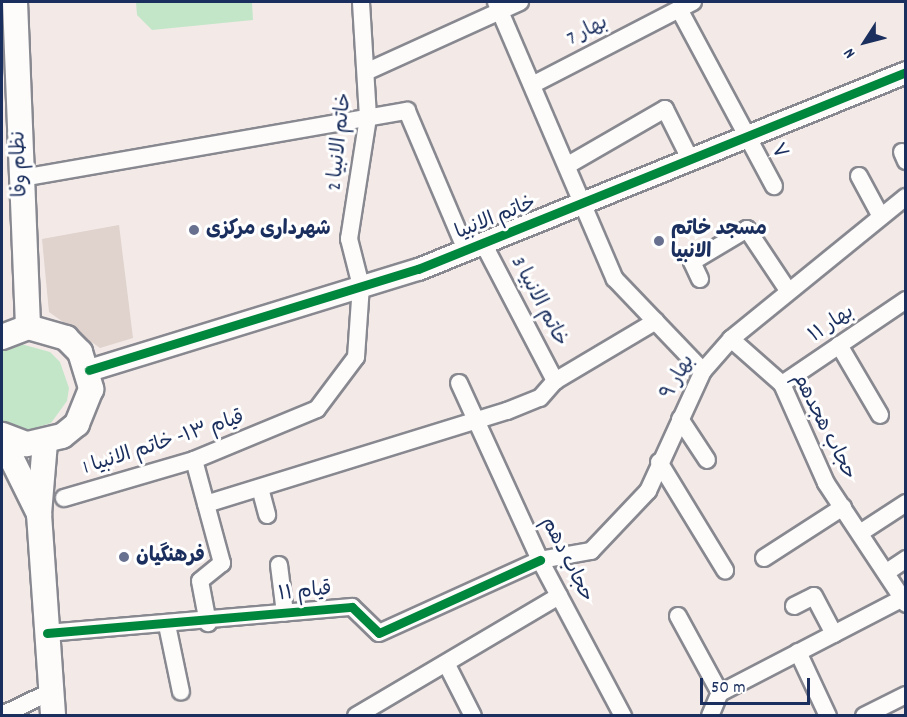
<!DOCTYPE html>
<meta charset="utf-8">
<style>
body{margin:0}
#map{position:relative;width:907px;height:717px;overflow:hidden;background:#f3eae7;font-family:Dekko,"Playpen Sans Arabic",sans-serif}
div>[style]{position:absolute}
.green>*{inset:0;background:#c3e6c9}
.building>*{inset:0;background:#e0d2cc}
.roads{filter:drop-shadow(2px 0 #888890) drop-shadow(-2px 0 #888890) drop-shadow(0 2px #888890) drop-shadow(0 -2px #888890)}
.minor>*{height:16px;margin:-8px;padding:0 8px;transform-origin:8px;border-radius:8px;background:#fdfcfb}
.tertiary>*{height:21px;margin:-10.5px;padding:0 10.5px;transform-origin:10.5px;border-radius:10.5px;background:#fdfcfb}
.secondary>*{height:24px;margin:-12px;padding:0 12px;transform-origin:12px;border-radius:12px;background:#fdfcfb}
.cycleway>*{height:9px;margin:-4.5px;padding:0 4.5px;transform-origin:4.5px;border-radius:4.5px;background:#00873e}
.dots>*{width:16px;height:16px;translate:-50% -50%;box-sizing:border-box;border:3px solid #fff;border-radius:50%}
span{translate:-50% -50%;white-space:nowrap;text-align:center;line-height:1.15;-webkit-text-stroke:6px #fff;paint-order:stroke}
.street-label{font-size:20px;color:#1b2f5e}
.poi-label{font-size:20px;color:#1b2f5e;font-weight:700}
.left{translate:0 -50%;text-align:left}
.frame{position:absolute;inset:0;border:3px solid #1b2f5e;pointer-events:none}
.north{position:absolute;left:835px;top:12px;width:60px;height:60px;-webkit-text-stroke:4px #fff;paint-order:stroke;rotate:234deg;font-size:16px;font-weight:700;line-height:24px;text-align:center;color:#1b2f5e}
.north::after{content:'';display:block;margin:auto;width:21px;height:27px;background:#1b2f5e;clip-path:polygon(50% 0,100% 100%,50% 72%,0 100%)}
.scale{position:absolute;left:700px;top:678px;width:110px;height:27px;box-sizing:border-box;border:3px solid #1b2f5e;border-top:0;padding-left:8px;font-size:18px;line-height:21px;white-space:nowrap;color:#1b2f5e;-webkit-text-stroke:4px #fff;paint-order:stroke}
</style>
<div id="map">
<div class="green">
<div style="clip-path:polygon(136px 2px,252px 2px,253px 20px,152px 30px,137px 15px)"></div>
<div style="clip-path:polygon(21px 344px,50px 352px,60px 362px,69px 388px,67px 401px,51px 423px,25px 431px,2px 424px,2px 351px)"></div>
</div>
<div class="building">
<div style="clip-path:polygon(119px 225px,133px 338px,100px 348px,49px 312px,42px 239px)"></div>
</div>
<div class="roads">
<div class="minor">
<div style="left:496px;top:2px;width:301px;rotate:66.8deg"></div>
<div style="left:615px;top:279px;width:127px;rotate:46.3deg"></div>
<div style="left:679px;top:9px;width:201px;rotate:61.8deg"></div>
<div style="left:368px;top:71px;width:167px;rotate:-24.4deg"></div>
<div style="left:534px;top:84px;width:179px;rotate:-27.3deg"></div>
<div style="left:902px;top:152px;width:10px;rotate:66deg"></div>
<div style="left:568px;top:165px;width:112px;rotate:-30deg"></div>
<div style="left:665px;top:109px;width:58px;rotate:63.4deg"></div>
<div style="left:859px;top:176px;width:42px;rotate:61.6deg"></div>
<div style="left:22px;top:178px;width:391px;rotate:-9.9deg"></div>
<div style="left:407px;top:111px;width:151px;rotate:67deg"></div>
<div style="left:483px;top:243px;width:156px;rotate:62.4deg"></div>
<div style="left:700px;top:279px;width:19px;rotate:-115deg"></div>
<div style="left:692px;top:262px;width:64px;rotate:-31deg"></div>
<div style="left:747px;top:229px;width:72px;rotate:56.3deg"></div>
<div style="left:731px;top:339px;width:68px;rotate:41.4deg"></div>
<div style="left:782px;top:384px;width:108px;rotate:66deg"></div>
<div style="left:826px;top:483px;width:145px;rotate:56.5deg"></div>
<div style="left:839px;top:345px;width:81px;rotate:59.6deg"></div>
<div style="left:459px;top:383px;width:195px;rotate:65.4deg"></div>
<div style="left:540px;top:560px;width:177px;rotate:62deg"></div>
<div style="left:782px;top:384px;width:150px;rotate:-34.1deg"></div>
<div style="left:680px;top:419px;width:49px;rotate:56.6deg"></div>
<div style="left:194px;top:460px;width:107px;rotate:74.8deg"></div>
<div style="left:222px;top:563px;width:28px;rotate:141deg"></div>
<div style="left:200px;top:581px;width:43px;rotate:79.2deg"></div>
<div style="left:659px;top:462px;width:127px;rotate:58.6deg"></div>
<div style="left:260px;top:488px;width:28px;rotate:75deg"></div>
<div style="left:64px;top:498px;width:135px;rotate:-16.3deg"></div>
<div style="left:194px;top:460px;width:133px;rotate:-22.5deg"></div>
<div style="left:317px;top:409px;width:65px;rotate:-53.1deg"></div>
<div style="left:356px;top:357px;width:71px;rotate:-86deg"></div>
<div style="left:361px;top:286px;width:49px;rotate:-104.3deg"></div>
<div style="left:349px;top:239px;width:123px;rotate:-81.1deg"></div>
<div style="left:368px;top:117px;width:115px;rotate:-93.5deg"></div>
<div style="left:206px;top:504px;width:315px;rotate:-17.2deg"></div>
<div style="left:507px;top:411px;width:35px;rotate:-22deg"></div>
<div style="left:540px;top:398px;width:23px;rotate:-49deg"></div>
<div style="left:555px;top:381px;width:117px;rotate:-30.7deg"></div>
<div style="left:860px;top:533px;width:55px;rotate:-33.1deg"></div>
<div style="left:764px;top:558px;width:94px;rotate:-32.8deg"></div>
<div style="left:279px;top:565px;width:48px;rotate:82.9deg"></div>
<div style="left:887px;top:572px;width:23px;rotate:-34deg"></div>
<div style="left:794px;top:606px;width:22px;rotate:-27deg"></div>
<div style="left:814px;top:596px;width:43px;rotate:62.2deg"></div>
<div style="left:678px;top:616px;width:88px;rotate:61.4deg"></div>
<div style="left:720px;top:693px;width:206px;rotate:-27.4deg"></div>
<div style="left:167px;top:625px;width:68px;rotate:78.2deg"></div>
<div style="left:47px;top:633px;width:306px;rotate:-4.9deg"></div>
<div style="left:352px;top:607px;width:37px;rotate:44deg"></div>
<div style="left:379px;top:633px;width:177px;rotate:-24.4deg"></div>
<div style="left:540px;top:560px;width:52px;rotate:-10deg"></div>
<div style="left:591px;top:551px;width:83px;rotate:-46.5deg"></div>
<div style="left:648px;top:491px;width:132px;rotate:-65.4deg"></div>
<div style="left:703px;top:371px;width:43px;rotate:-48.8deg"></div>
<div style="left:731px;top:339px;width:225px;rotate:-39.1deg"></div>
<div style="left:798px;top:652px;width:71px;rotate:64.9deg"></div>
<div style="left:447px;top:665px;width:57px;rotate:63deg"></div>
<div style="left:2px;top:715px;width:53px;rotate:-25.6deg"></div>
<div style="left:356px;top:716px;width:236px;rotate:-30.6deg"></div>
<div style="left:710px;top:716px;width:25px;rotate:-67deg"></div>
<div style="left:864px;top:716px;width:47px;rotate:-26.6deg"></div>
</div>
<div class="tertiary">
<div style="left:89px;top:370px;width:344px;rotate:-17.1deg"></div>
<div style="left:418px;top:269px;width:526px;rotate:-21.98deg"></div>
</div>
<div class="secondary">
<div style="left:15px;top:2px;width:325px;rotate:87.7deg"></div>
<div style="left:2px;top:337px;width:28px;rotate:-21deg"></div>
<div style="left:28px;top:327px;width:40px;rotate:16deg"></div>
<div style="left:66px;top:338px;width:20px;rotate:45deg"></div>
<div style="left:80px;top:352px;width:39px;rotate:73deg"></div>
<div style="left:91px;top:389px;width:38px;rotate:112deg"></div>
<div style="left:77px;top:424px;width:19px;rotate:141deg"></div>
<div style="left:62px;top:436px;width:37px;rotate:167deg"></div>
<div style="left:26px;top:444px;width:26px;rotate:-159deg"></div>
<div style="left:2px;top:439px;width:84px;rotate:63.7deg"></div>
<div style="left:39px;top:514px;width:202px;rotate:86deg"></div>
<div style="left:39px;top:514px;width:71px;rotate:-85.2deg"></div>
</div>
</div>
<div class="cycleway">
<div style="left:89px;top:370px;width:344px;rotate:-17.1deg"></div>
<div style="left:418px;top:269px;width:526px;rotate:-21.98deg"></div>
<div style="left:47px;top:633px;width:306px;rotate:-4.9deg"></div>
<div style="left:352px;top:607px;width:37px;rotate:44deg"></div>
<div style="left:379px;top:633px;width:177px;rotate:-24.4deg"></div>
</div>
<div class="dots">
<div style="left:194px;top:230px;background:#67708e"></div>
<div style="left:659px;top:241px;background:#67708e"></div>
<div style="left:124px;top:557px;background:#67708e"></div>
</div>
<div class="street-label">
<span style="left:588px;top:32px;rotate:-27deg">بهار 7</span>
<span style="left:341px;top:142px;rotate:-84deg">خاتم الانبیا 2</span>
<span style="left:778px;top:152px;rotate:59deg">۷</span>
<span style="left:21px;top:164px;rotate:-92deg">نظام وفا</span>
<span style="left:496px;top:219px;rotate:-22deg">خاتم الانبیا</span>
<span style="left:538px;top:302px;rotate:62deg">خاتم الانبیا 3</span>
<span style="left:832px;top:325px;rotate:-34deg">بهار ۱۱</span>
<span style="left:679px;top:378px;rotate:-61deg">بهار ۹</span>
<span style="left:823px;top:427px;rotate:63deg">حجاب هجدهم</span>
<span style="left:164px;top:444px;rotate:-18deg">قیام ۱۳- خاتم الانبیا 1</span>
<span style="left:566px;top:560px;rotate:63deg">حجاب دهم</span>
<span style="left:305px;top:593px;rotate:-6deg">قیام ۱۱</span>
</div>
<div class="poi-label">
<span class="left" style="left:206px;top:230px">شهرداری مرکزی</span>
<span class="left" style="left:671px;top:242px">مسجد خاتم<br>الانبیا</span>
<span class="left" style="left:136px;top:557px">فرهنگیان</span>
</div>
<div class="frame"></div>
<div class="north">N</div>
<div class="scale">50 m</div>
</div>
